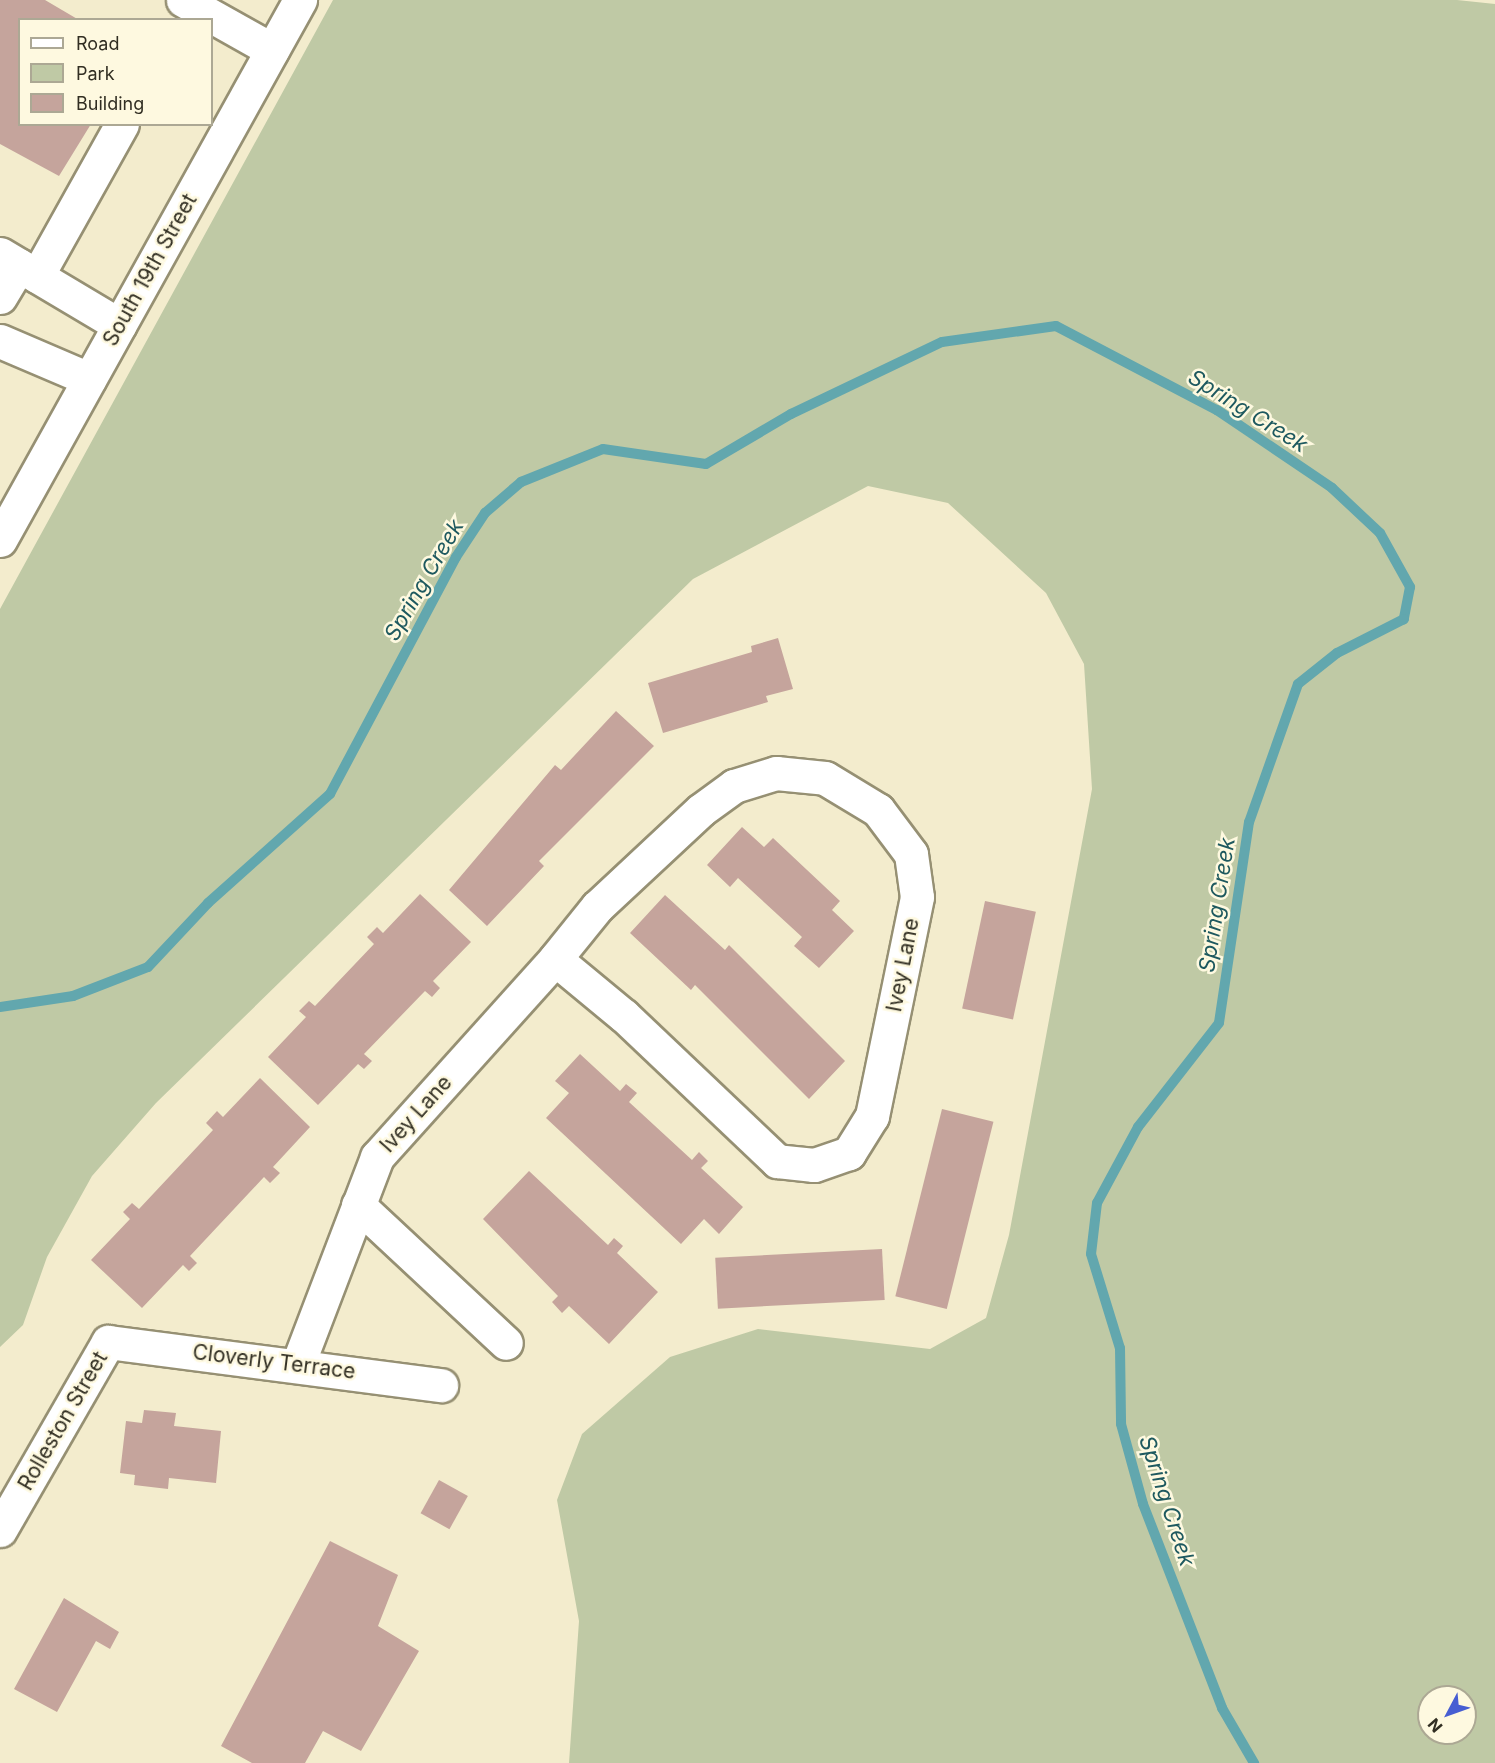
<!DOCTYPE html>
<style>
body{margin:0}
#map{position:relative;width:1495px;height:1763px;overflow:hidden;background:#f3eccd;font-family:Inter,sans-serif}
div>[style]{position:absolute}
.green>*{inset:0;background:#bfc9a5}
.stream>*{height:10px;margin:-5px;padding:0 5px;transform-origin:5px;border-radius:5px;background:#62a7ae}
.building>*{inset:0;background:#c5a49c;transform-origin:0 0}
.roads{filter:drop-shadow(2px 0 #969073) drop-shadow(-2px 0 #969073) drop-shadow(0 2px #969073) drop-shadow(0 -2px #969073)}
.minor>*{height:33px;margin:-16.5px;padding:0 16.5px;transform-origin:16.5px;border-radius:16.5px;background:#fff}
span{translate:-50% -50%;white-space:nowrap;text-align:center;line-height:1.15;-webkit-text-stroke:5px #fef9e0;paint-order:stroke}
.street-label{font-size:21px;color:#312e22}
.water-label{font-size:22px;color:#1e595f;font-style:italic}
.legend{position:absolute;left:18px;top:18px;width:195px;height:108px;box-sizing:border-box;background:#fef9e0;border:2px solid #aca894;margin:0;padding:8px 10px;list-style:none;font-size:18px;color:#312e22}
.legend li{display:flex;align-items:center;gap:12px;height:30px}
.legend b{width:30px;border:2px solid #aca894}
.north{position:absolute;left:1417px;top:1685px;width:60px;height:60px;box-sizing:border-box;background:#fef9e0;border:2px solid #aca894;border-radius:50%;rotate:229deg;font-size:16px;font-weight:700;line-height:24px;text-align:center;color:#312e22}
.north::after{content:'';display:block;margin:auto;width:21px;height:27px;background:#475ed2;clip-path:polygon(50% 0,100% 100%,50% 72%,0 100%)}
</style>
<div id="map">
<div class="green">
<div style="clip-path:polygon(evenodd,333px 0,1457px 0,1495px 4px,1495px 1763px,569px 1763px,579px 1621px,557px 1500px,582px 1434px,670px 1357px,758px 1329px,930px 1349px,986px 1318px,1009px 1235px,1092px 789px,1084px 664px,1046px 593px,948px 503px,868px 486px,693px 579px,156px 1103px,92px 1176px,47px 1257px,23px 1325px,0 1347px,0 609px,333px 0,1429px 1697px,1465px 1697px,1465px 1733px,1429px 1733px,1429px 1697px)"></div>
</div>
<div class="stream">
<div style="left:0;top:1007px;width:74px;rotate:-8.6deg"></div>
<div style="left:73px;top:996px;width:80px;rotate:-21.1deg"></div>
<div style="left:148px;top:967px;width:88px;rotate:-46.8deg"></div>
<div style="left:208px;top:903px;width:164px;rotate:-41.8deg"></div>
<div style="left:330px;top:794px;width:268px;rotate:-62deg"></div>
<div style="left:456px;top:557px;width:53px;rotate:-56.6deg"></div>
<div style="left:485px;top:513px;width:48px;rotate:-40.7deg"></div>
<div style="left:521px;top:482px;width:88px;rotate:-21.9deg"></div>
<div style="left:603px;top:449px;width:104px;rotate:8.3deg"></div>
<div style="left:706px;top:464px;width:99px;rotate:-30.5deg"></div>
<div style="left:791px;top:414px;width:167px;rotate:-25.5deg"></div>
<div style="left:942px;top:342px;width:115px;rotate:-8deg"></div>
<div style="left:1056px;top:326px;width:182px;rotate:27.6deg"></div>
<div style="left:1217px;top:410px;width:139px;rotate:34.1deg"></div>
<div style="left:1332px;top:488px;width:66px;rotate:43.2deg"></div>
<div style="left:1380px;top:533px;width:62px;rotate:60.9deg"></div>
<div style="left:1410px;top:587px;width:33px;rotate:101deg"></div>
<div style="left:1404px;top:619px;width:75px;rotate:153.1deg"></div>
<div style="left:1337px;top:653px;width:50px;rotate:141.5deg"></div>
<div style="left:1298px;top:684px;width:146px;rotate:109.5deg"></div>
<div style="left:1249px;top:822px;width:203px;rotate:98.5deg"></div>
<div style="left:1219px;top:1023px;width:132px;rotate:127.9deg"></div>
<div style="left:1138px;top:1127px;width:86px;rotate:118.3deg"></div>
<div style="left:1097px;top:1203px;width:51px;rotate:96.7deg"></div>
<div style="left:1091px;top:1254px;width:98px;rotate:72.9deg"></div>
<div style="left:1120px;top:1348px;width:76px;rotate:89.2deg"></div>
<div style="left:1121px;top:1424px;width:83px;rotate:74.6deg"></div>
<div style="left:1143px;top:1504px;width:219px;rotate:68.8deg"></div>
<div style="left:1222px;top:1708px;width:64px;rotate:59.8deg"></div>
</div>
<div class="building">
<div style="clip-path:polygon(0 0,45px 0,79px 20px,20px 20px,20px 124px,91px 124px,59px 176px,0 144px)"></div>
<div style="clip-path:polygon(778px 638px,793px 689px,766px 696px,768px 702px,663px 733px,648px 683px,752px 652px,751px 646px)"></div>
<div style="clip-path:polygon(616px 711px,654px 746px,539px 861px,544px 866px,487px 926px,449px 890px,555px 765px,561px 770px)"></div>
<div style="clip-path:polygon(742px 827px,764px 847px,773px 838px,840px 901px,832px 910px,854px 931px,819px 968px,794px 946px,802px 937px,738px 878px,730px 887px,707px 865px)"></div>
<div style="clip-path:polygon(420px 894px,471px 942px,433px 981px,440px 988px,432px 997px,425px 991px,364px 1054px,372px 1061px,364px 1069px,358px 1064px,318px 1105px,268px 1057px,306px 1017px,299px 1011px,309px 1001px,315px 1006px,374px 944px,367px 937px,377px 927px,383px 933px)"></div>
<div style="clip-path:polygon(665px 895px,725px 950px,729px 945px,845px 1061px,809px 1099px,695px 985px,691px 990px,630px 933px)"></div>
<div style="left:985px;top:901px;width:52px;height:110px;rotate:12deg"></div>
<div style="clip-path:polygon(580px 1054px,620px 1091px,626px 1084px,637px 1093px,629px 1102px,692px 1160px,699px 1152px,708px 1161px,701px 1168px,743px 1207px,719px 1234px,704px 1219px,681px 1244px,546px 1118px,569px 1093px,555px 1081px)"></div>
<div style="clip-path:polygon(260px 1078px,310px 1127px,273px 1167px,280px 1173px,270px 1183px,264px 1177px,190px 1256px,197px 1263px,189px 1271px,183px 1265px,142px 1308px,91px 1260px,130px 1219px,123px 1212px,132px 1203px,139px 1209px,213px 1130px,206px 1123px,217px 1111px,223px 1117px)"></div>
<div style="left:942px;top:1109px;width:53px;height:193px;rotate:14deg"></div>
<div style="clip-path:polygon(529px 1171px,608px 1245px,614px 1238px,623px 1246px,617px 1253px,658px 1292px,609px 1344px,569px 1306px,562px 1313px,552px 1302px,558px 1296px,483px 1219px)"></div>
<div style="left:882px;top:1249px;width:51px;height:167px;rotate:87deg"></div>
<div style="clip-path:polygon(144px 1410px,176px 1413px,174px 1426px,221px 1431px,216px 1483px,169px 1478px,168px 1489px,134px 1485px,135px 1475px,120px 1473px,126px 1421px,142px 1423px)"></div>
<div style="left:439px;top:1480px;width:33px;height:38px;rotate:29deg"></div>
<div style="clip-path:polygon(330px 1541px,398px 1575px,378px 1626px,419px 1651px,361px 1751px,323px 1731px,305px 1763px,252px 1763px,221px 1746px)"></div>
<div style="clip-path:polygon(64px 1598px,119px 1632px,110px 1649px,96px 1641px,57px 1712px,14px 1689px)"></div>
</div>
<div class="roads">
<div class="minor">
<div style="left:183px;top:0;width:102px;rotate:29.3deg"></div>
<div style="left:0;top:254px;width:139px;rotate:30.8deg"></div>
<div style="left:37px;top:276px;width:174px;rotate:-60.8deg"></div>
<div style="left:0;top:297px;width:37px;rotate:-59deg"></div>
<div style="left:0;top:341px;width:97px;rotate:23.1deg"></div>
<div style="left:0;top:540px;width:618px;rotate:-60.95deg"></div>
<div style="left:776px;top:773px;width:49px;rotate:5.8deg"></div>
<div style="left:825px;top:778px;width:62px;rotate:31.1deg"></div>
<div style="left:878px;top:810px;width:55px;rotate:53.1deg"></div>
<div style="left:911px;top:854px;width:43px;rotate:82.1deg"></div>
<div style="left:917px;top:897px;width:224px;rotate:101.6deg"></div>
<div style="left:872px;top:1116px;width:44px;rotate:121.9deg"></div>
<div style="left:849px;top:1153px;width:37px;rotate:161deg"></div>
<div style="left:814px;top:1165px;width:37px;rotate:-174deg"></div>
<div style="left:777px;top:1161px;width:211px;rotate:-136.5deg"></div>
<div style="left:624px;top:1016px;width:89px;rotate:-140.4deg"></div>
<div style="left:555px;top:959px;width:67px;rotate:-51.1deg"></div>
<div style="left:597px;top:907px;width:142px;rotate:-43deg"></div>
<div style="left:701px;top:810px;width:41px;rotate:-36deg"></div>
<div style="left:734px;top:786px;width:44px;rotate:-17.2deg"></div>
<div style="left:358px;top:1205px;width:202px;rotate:43deg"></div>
<div style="left:298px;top:1364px;width:222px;rotate:-69.1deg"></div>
<div style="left:377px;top:1157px;width:266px;rotate:-48deg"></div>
<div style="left:0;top:1530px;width:217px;rotate:-60.1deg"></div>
<div style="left:108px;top:1342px;width:336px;rotate:7.4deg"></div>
</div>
</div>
<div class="street-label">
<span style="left:150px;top:270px;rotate:-61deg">South 19th Street</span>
<span style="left:903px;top:965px;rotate:-79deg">Ivey Lane</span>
<span style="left:416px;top:1114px;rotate:-48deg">Ivey Lane</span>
<span style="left:274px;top:1362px;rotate:7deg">Cloverly Terrace</span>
<span style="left:63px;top:1421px;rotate:-60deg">Rolleston Street</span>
</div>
<div class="water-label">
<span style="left:1248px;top:411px;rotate:32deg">Spring Creek</span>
<span style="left:424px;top:580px;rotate:-60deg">Spring Creek</span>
<span style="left:1217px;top:905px;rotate:-81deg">Spring Creek</span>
<span style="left:1167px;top:1501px;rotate:72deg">Spring Creek</span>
</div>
<ul class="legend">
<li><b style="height:8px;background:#fff"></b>Road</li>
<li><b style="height:16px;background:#bfc9a5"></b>Park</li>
<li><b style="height:16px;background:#c5a49c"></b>Building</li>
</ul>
<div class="north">N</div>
</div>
